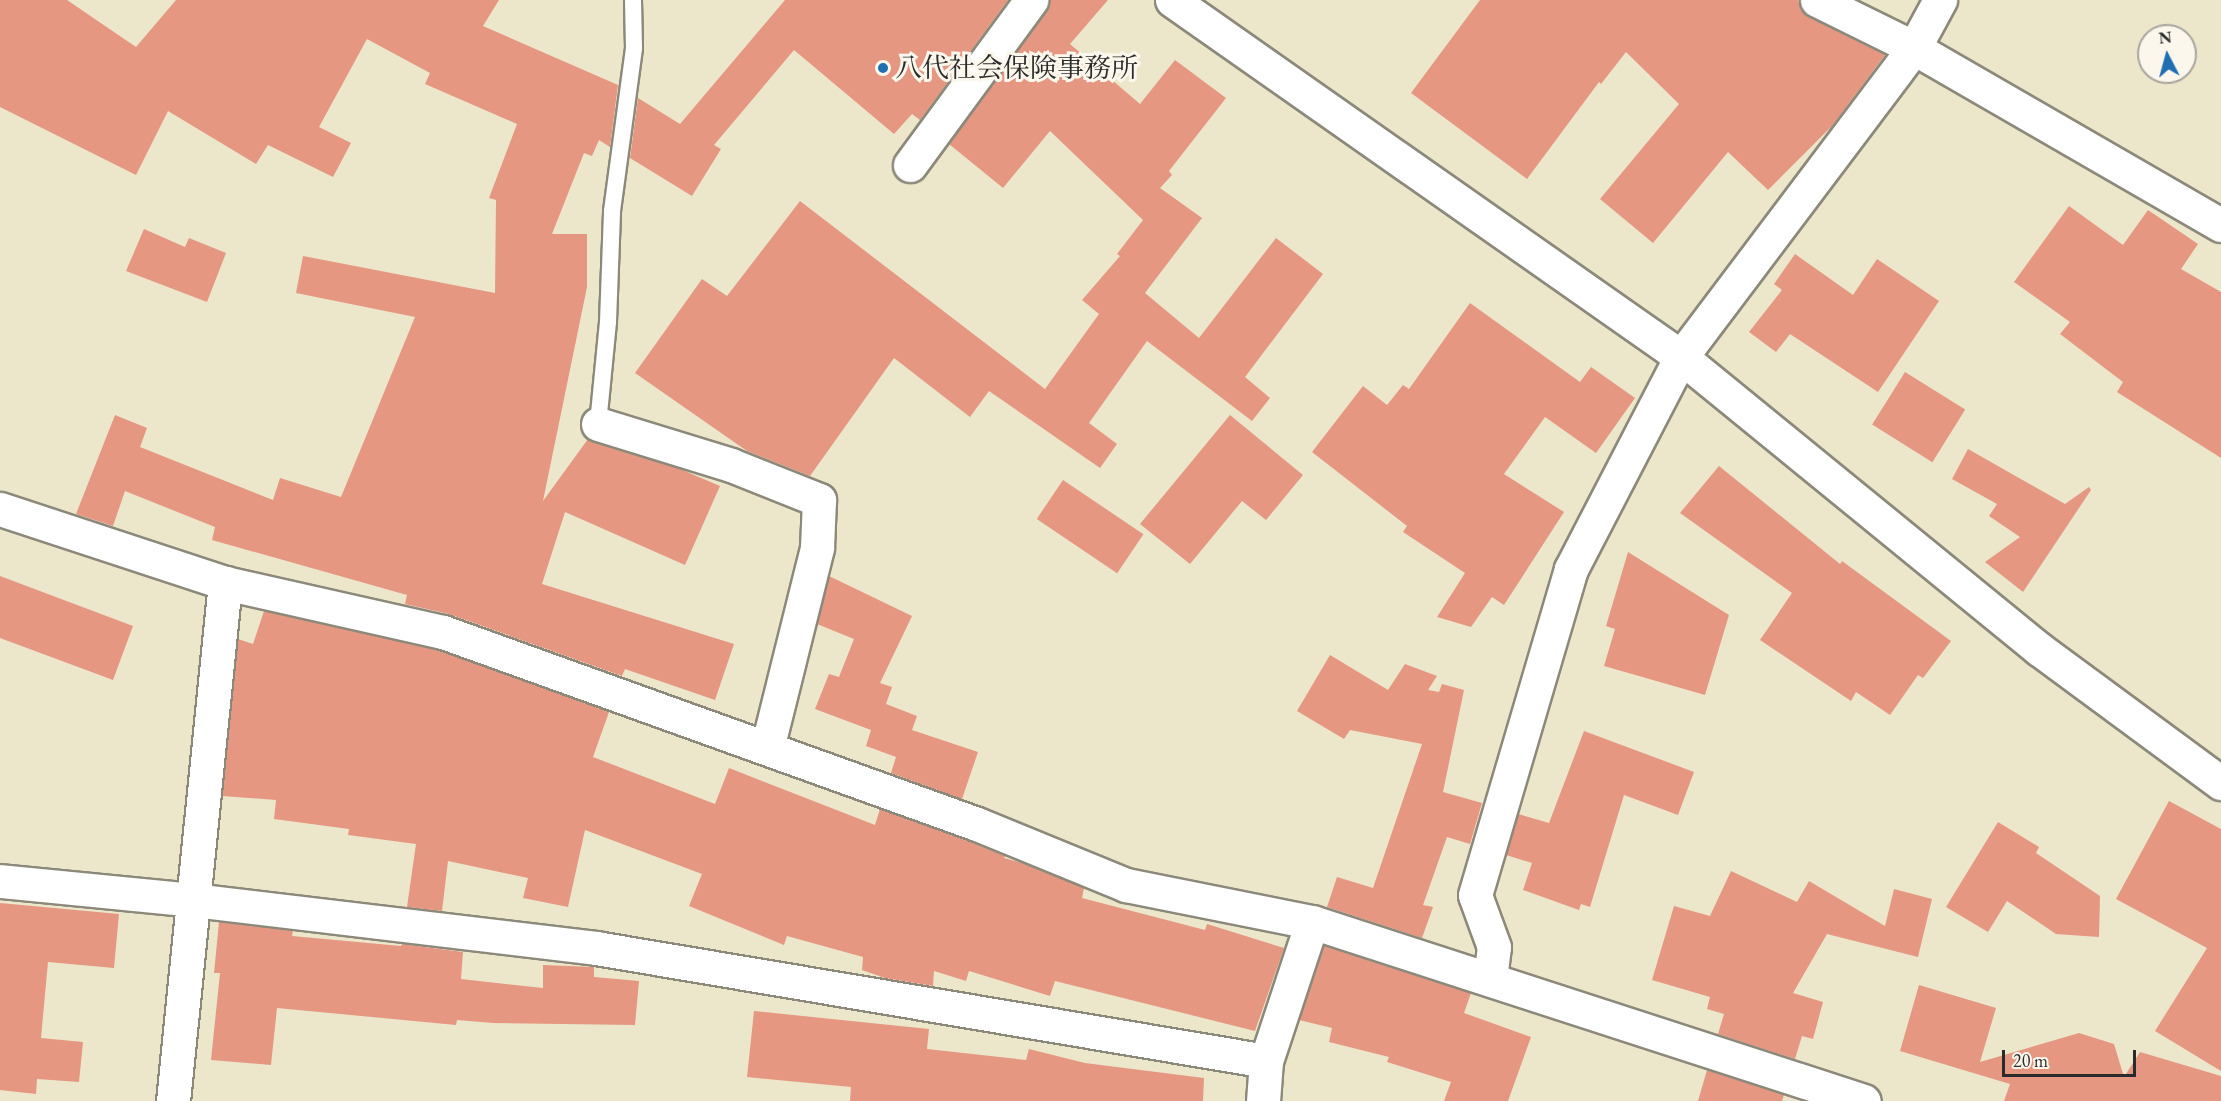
<!DOCTYPE html>
<meta charset="utf-8">
<style>
body{margin:0}
#map{position:relative;width:2221px;height:1101px;overflow:hidden;background:#ece7cb;font-family:"EB Garamond","Noto Serif JP",serif}
div>[style]{position:absolute}
.building>*{inset:0;background:#e59782;transform-origin:0 0}
.roads{filter:drop-shadow(2px 0 #8c897b) drop-shadow(-2px 0 #8c897b) drop-shadow(0 2px #8c897b) drop-shadow(0 -2px #8c897b)}
.lane>*{height:16px;margin:-8px;padding:0 8px;transform-origin:8px;border-radius:8px;background:#fff}
.street>*{height:33px;margin:-16.5px;padding:0 16.5px;transform-origin:16.5px;border-radius:16.5px;background:#fff}
.secondary>*{height:33px;margin:-16.5px;padding:0 16.5px;transform-origin:16.5px;border-radius:16.5px;background:#fff}
.dots>*{width:16px;height:16px;translate:-50% -50%;box-sizing:border-box;border:3px solid #fbf7ec;border-radius:50%}
span{translate:-50% -50%;white-space:nowrap;text-align:center;line-height:1.15;-webkit-text-stroke:6px #fbf7ec;paint-order:stroke}
.poi-label{font-size:27px;color:#2b2b2b}
.left{translate:0 -50%;text-align:left}
.north{position:absolute;left:2137px;top:24px;width:60px;height:60px;box-sizing:border-box;background:#fbf7ec;border:2px solid #a8a59f;border-radius:50%;rotate:354deg;font-size:16px;font-weight:700;line-height:24px;text-align:center;color:#2b2b2b}
.north::after{content:'';display:block;margin:auto;width:21px;height:27px;background:#1f6fb2;clip-path:polygon(50% 0,100% 100%,50% 72%,0 100%)}
.scale{position:absolute;left:2002px;top:1050px;width:134px;height:27px;box-sizing:border-box;border:3px solid #2b2b2b;border-top:0;padding-left:8px;font-size:18px;line-height:21px;white-space:nowrap;color:#2b2b2b;-webkit-text-stroke:4px #fbf7ec;paint-order:stroke}
</style>
<div id="map">
<div class="building">
<div style="clip-path:polygon(0 0,67px 0,136px 47px,176px 0,499px 0,483px 26px,618px 85px,610px 147px,599px 140px,592px 156px,584px 153px,552px 234px,587px 234px,587px 287px,543px 501px,588px 439px,680px 469px,720px 486px,685px 565px,565px 512px,542px 584px,734px 644px,715px 700px,625px 669px,622px 676px,449px 614px,405px 604px,407px 595px,212px 540px,215px 527px,125px 491px,113px 526px,76px 514px,115px 415px,147px 428px,140px 447px,273px 500px,280px 478px,341px 497px,415px 317px,296px 293px,303px 256px,495px 293px,496px 200px,489px 198px,517px 124px,425px 84px,430px 73px,367px 39px,319px 127px,351px 143px,333px 177px,268px 145px,256px 164px,168px 111px,136px 175px,0 107px)"></div>
<div style="clip-path:polygon(785px 0,1008px 0,920px 120px,912px 114px,894px 134px,794px 50px,714px 145px,721px 149px,692px 196px,630px 158px,638px 98px,680px 124px)"></div>
<div style="clip-path:polygon(1049px 0,1108px 0,1070px 44px,1140px 104px,1175px 60px,1226px 98px,1169px 171px,1172px 175px,1160px 188px,1202px 218px,1145px 293px,1199px 338px,1276px 238px,1323px 274px,1245px 377px,1270px 398px,1252px 421px,1147px 341px,1089px 423px,1117px 444px,1100px 468px,989px 391px,970px 417px,894px 358px,810px 476px,747px 451px,635px 373px,702px 279px,727px 296px,800px 201px,1045px 389px,1099px 314px,1082px 300px,1120px 256px,1117px 254px,1143px 220px,1050px 131px,1003px 188px,949px 144px,1046px 11px)"></div>
<div style="clip-path:polygon(1480px 0,1798px 0,1801px 10px,1809px 17px,1885px 55px,1832px 126px,1768px 190px,1728px 152px,1653px 243px,1600px 199px,1679px 104px,1626px 52px,1601px 84px,1599px 82px,1527px 179px,1411px 93px)"></div>
<div style="clip-path:polygon(2069px 206px,2123px 245px,2148px 210px,2198px 244px,2181px 269px,2221px 292px,2221px 458px,2117px 392px,2123px 382px,2060px 334px,2070px 322px,2014px 282px)"></div>
<div style="clip-path:polygon(144px 229px,185px 247px,189px 238px,226px 253px,207px 302px,126px 271px)"></div>
<div style="clip-path:polygon(1795px 254px,1853px 295px,1877px 259px,1939px 301px,1878px 392px,1790px 334px,1776px 352px,1749px 332px,1782px 290px,1774px 284px)"></div>
<div style="clip-path:polygon(1470px 303px,1580px 382px,1591px 367px,1635px 398px,1596px 453px,1545px 417px,1504px 474px,1564px 512px,1504px 605px,1492px 597px,1471px 627px,1437px 617px,1465px 573px,1403px 532px,1407px 526px,1312px 452px,1363px 386px,1387px 405px,1403px 385px,1409px 389px)"></div>
<div style="left:1905px;top:372px;width:71px;height:62px;rotate:32deg"></div>
<div style="clip-path:polygon(1230px 415px,1303px 475px,1266px 520px,1242px 501px,1190px 564px,1140px 524px)"></div>
<div style="clip-path:polygon(1968px 449px,2065px 504px,2089px 487px,2091px 490px,2023px 592px,1985px 562px,2020px 537px,1989px 516px,1997px 504px,1952px 479px)"></div>
<div style="clip-path:polygon(1719px 466px,1840px 564px,1842px 561px,1951px 641px,1923px 678px,1918px 675px,1890px 715px,1856px 692px,1851px 701px,1760px 640px,1792px 593px,1680px 513px)"></div>
<div style="left:1063px;top:480px;width:97px;height:47px;rotate:34deg"></div>
<div style="clip-path:polygon(1628px 552px,1729px 615px,1705px 695px,1604px 666px,1615px 629px,1606px 626px)"></div>
<div style="clip-path:polygon(0 576px,133px 626px,113px 680px,0 638px)"></div>
<div style="clip-path:polygon(829px 576px,912px 616px,880px 683px,892px 687px,886px 704px,917px 716px,912px 730px,978px 752px,962px 799px,891px 773px,896px 757px,866px 746px,871px 730px,815px 709px,829px 674px,839px 677px,854px 639px,817px 624px)"></div>
<div style="clip-path:polygon(264px 611px,438px 650px,609px 712px,593px 757px,715px 804px,729px 768px,875px 825px,880px 809px,970px 842px,1005px 856px,1004px 858px,1023px 863px,1084px 888px,1082px 898px,1205px 930px,1207px 924px,1284px 948px,1255px 1031px,1055px 981px,1050px 996px,969px 971px,966px 981px,934px 971px,933px 986px,885px 978px,862px 970px,863px 957px,787px 936px,784px 945px,689px 906px,702px 874px,585px 830px,568px 907px,523px 898px,528px 878px,448px 861px,442px 911px,407px 907px,416px 844px,348px 835px,349px 829px,274px 819px,276px 800px,222px 796px,238px 639px,253px 644px)"></div>
<div style="clip-path:polygon(1330px 655px,1388px 690px,1405px 664px,1437px 676px,1428px 690px,1439px 692px,1442px 684px,1464px 690px,1443px 792px,1482px 803px,1470px 844px,1447px 837px,1423px 905px,1433px 907px,1422px 938px,1327px 907px,1337px 877px,1373px 888px,1422px 744px,1350px 730px,1344px 739px,1297px 711px)"></div>
<div style="clip-path:polygon(1584px 731px,1694px 772px,1678px 815px,1624px 795px,1590px 907px,1581px 904px,1579px 910px,1523px 890px,1532px 863px,1506px 855px,1518px 814px,1549px 823px)"></div>
<div style="clip-path:polygon(2169px 801px,2221px 829px,2221px 1071px,2155px 1031px,2207px 948px,2116px 899px)"></div>
<div style="clip-path:polygon(1998px 822px,2039px 847px,2036px 853px,2100px 896px,2099px 937px,2056px 934px,2007px 901px,1988px 932px,1946px 907px)"></div>
<div style="clip-path:polygon(1731px 871px,1797px 902px,1809px 881px,1885px 926px,1894px 889px,1932px 899px,1918px 957px,1827px 934px,1793px 993px,1823px 1002px,1813px 1039px,1802px 1036px,1795px 1059px,1718px 1034px,1724px 1014px,1707px 1009px,1710px 997px,1652px 980px,1674px 906px,1710px 916px)"></div>
<div style="clip-path:polygon(0 903px,119px 914px,114px 968px,48px 962px,41px 1038px,83px 1042px,79px 1082px,37px 1079px,36px 1094px,0 1090px)"></div>
<div style="clip-path:polygon(219px 922px,293px 931px,292px 936px,401px 946px,402px 944px,463px 952px,461px 979px,543px 988px,543px 965px,594px 967px,594px 977px,639px 981px,635px 1025px,493px 1023px,457px 1020px,456px 1025px,277px 1008px,271px 1065px,211px 1060px,220px 973px,214px 973px)"></div>
<div style="clip-path:polygon(1324px 946px,1471px 993px,1464px 1013px,1531px 1037px,1508px 1101px,1444px 1101px,1451px 1082px,1387px 1062px,1389px 1057px,1329px 1042px,1332px 1028px,1299px 1020px)"></div>
<div style="clip-path:polygon(1919px 985px,1996px 1008px,1980px 1062px,2079px 1033px,2114px 1044px,2124px 1077px,2140px 1052px,2221px 1076px,2221px 1101px,2004px 1101px,2010px 1084px,1900px 1051px)"></div>
<div style="clip-path:polygon(754px 1011px,929px 1029px,927px 1049px,1026px 1060px,1029px 1049px,1085px 1063px,1204px 1078px,1203px 1101px,850px 1101px,851px 1087px,747px 1077px)"></div>
<div style="clip-path:polygon(1707px 1070px,1784px 1095px,1782px 1101px,1698px 1101px)"></div>
</div>
<div class="roads">
<div class="lane">
<div style="left:598px;top:424px;width:102px;rotate:-84.4deg"></div>
<div style="left:608px;top:322px;width:111px;rotate:-87.9deg"></div>
<div style="left:612px;top:211px;width:164px;rotate:-82.3deg"></div>
<div style="left:634px;top:48px;width:48px;rotate:-91.2deg"></div>
</div>
<div class="street">
<div style="left:1817px;top:0;width:108px;rotate:26.3deg"></div>
<div style="left:1914px;top:48px;width:354px;rotate:30deg"></div>
<div style="left:910px;top:165px;width:205px;rotate:-53.7deg"></div>
<div style="left:598px;top:424px;width:139px;rotate:17.1deg"></div>
<div style="left:731px;top:465px;width:95px;rotate:21.7deg"></div>
<div style="left:819px;top:500px;width:48px;rotate:92.4deg"></div>
<div style="left:817px;top:548px;width:206px;rotate:104deg"></div>
<div style="left:0;top:509px;width:237px;rotate:18.2deg"></div>
<div style="left:225px;top:583px;width:223px;rotate:12.7deg"></div>
<div style="left:443px;top:632px;width:567px;rotate:19.78deg"></div>
<div style="left:977px;top:824px;width:161px;rotate:22.3deg"></div>
<div style="left:1126px;top:885px;width:190px;rotate:11.3deg"></div>
<div style="left:1312px;top:922px;width:580px;rotate:17.97deg"></div>
<div style="left:0;top:881px;width:195px;rotate:5.6deg"></div>
<div style="left:194px;top:900px;width:405px;rotate:6.8deg"></div>
<div style="left:596px;top:948px;width:679px;rotate:9.57deg"></div>
<div style="left:1490px;top:979px;width:32px;rotate:-83deg"></div>
<div style="left:1494px;top:947px;width:55px;rotate:-110.1deg"></div>
<div style="left:1475px;top:895px;width:340px;rotate:-73.6deg"></div>
<div style="left:1571px;top:569px;width:239px;rotate:-62.6deg"></div>
<div style="left:1681px;top:357px;width:387px;rotate:-53deg"></div>
<div style="left:1914px;top:48px;width:55px;rotate:-61.6deg"></div>
<div style="left:173px;top:1101px;width:521px;rotate:-84.27deg"></div>
<div style="left:1263px;top:1101px;width:40px;rotate:-85.7deg"></div>
<div style="left:1266px;top:1061px;width:146px;rotate:-71.7deg"></div>
</div>
<div class="secondary">
<div style="left:1172px;top:0;width:622px;rotate:35.04deg"></div>
<div style="left:1681px;top:357px;width:462px;rotate:39.2deg"></div>
<div style="left:2039px;top:649px;width:226px;rotate:36.4deg"></div>
</div>
</div>
<div class="dots">
<div style="left:883px;top:68px;background:#1f6fb2"></div>
</div>
<div class="poi-label">
<span class="left" style="left:895px;top:68px">八代社会保険事務所</span>
</div>
<div class="north">N</div>
<div class="scale">20 m</div>
</div>
